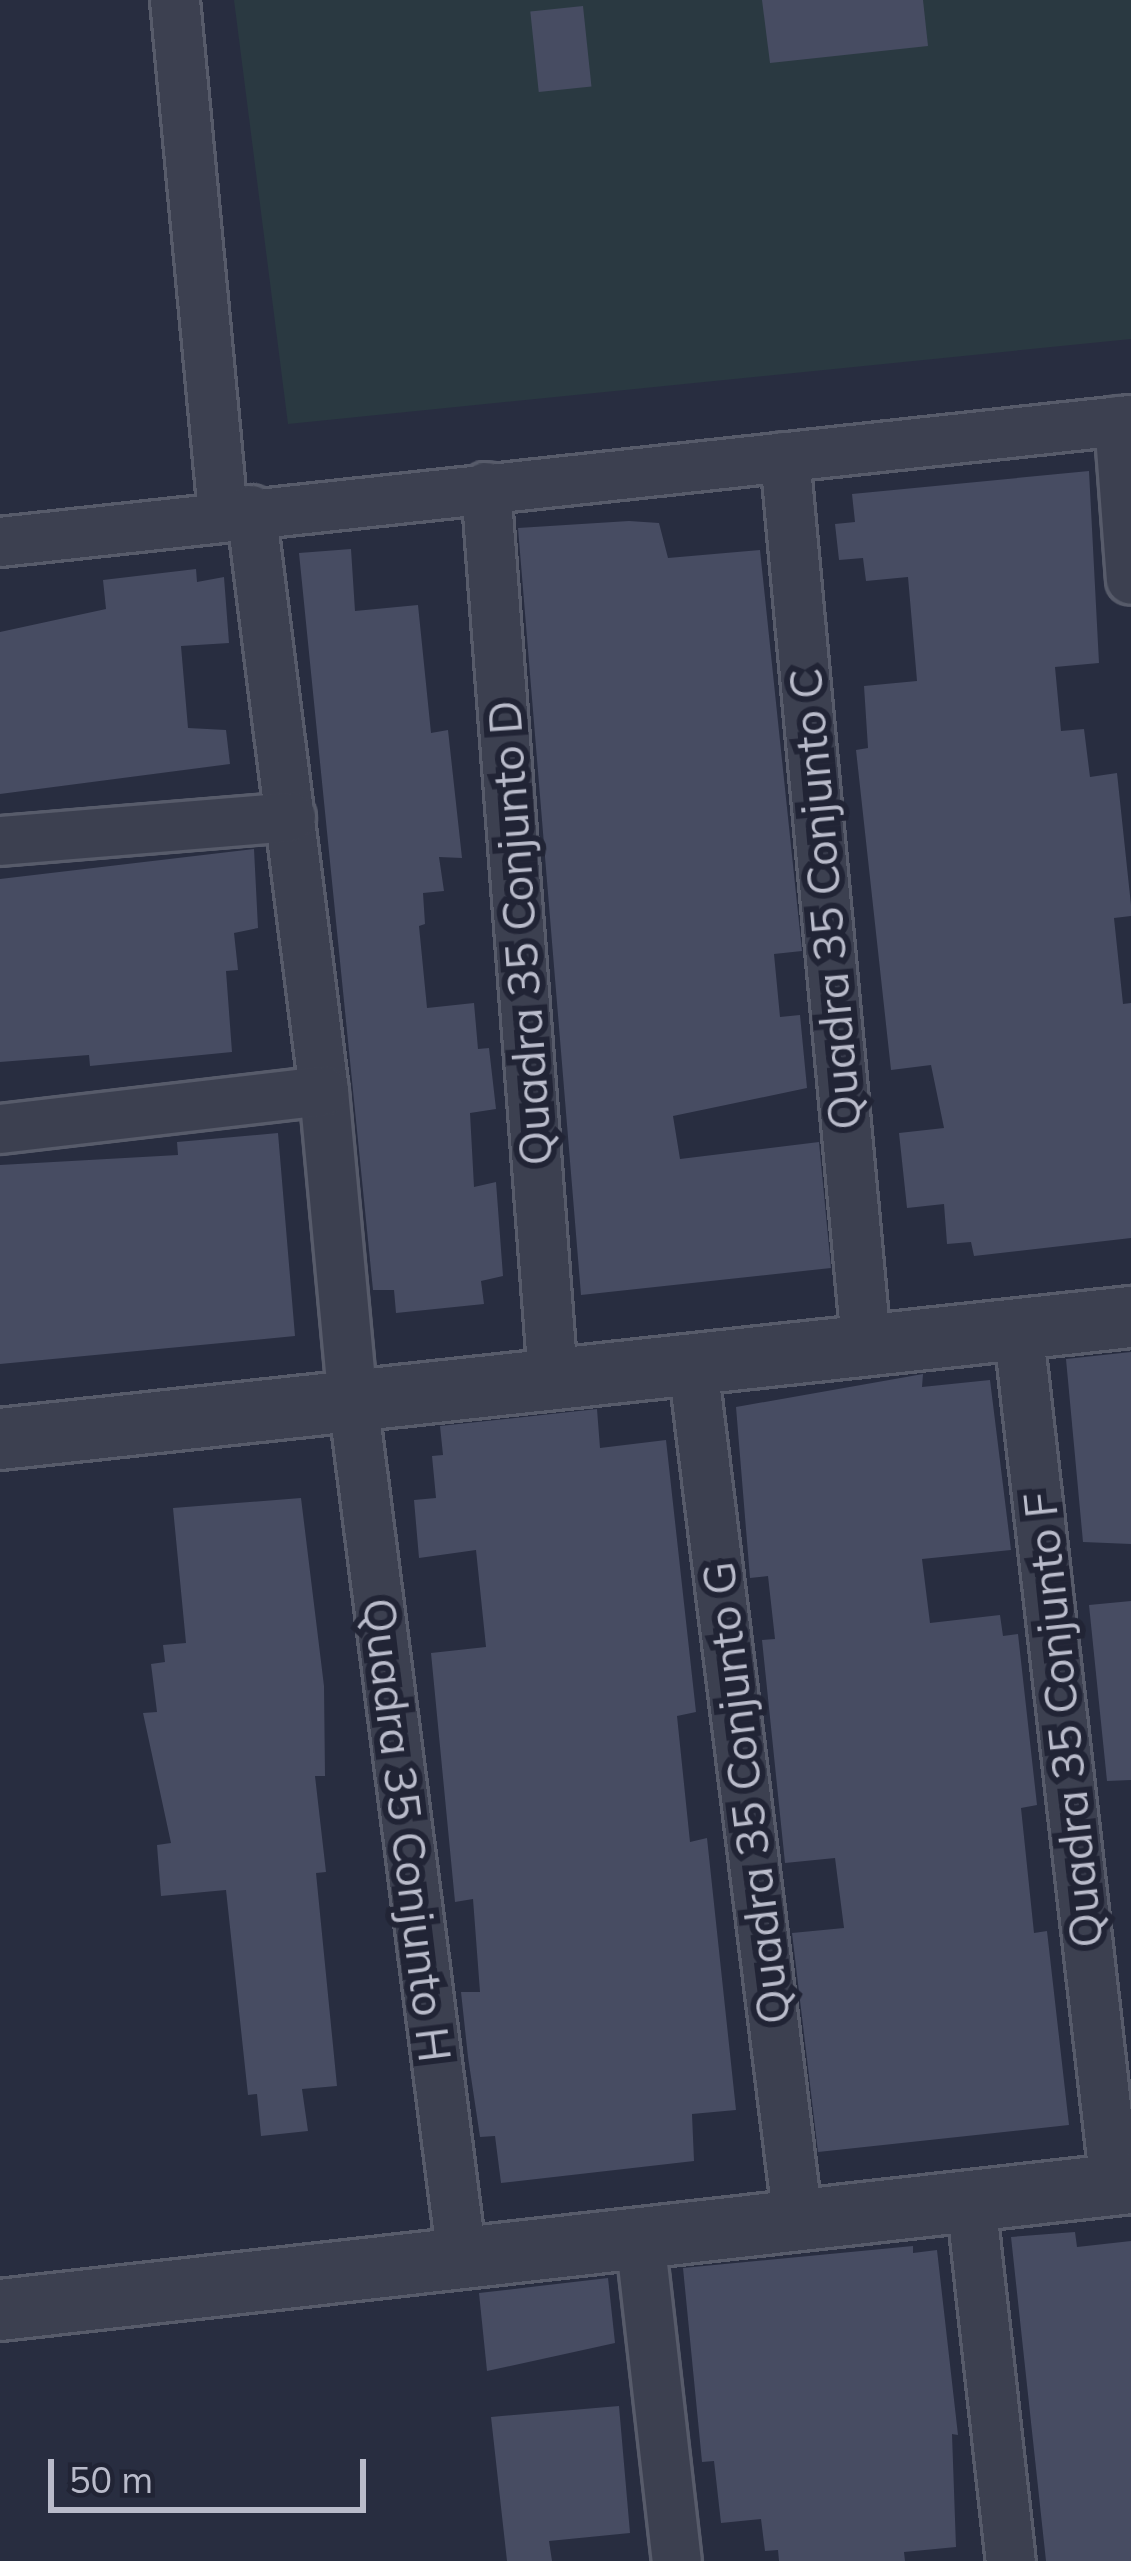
<!DOCTYPE html>
<style>
body{margin:0}
#map{position:relative;width:1131px;height:2561px;overflow:hidden;background:#282d40;font-family:Mulish,sans-serif}
div>[style]{position:absolute}
.green>*{inset:0;background:#2a3941}
.building>*{inset:0;background:#474c62;transform-origin:0 0}
.roads{filter:drop-shadow(3px 0 #575b6a) drop-shadow(-3px 0 #575b6a) drop-shadow(0 3px #575b6a) drop-shadow(0 -3px #575b6a)}
.minor>*{height:48px;margin:-24px;padding:0 24px;transform-origin:24px;border-radius:24px;background:#3c4050}
.tertiary>*{height:60px;margin:-30px;padding:0 30px;transform-origin:30px;border-radius:30px;background:#3c4050}
span{translate:-50% -50%;white-space:nowrap;text-align:center;line-height:1.15;-webkit-text-stroke:12px #212435;paint-order:stroke}
.street-label{font-size:45px;color:#b9bbca}
.scale{position:absolute;left:48px;top:2459px;width:318px;height:54px;box-sizing:border-box;border:6px solid #b9bbca;border-top:0;padding-left:15px;font-size:36px;line-height:42px;white-space:nowrap;color:#b9bbca;-webkit-text-stroke:9px #212435;paint-order:stroke}
</style>
<div id="map">
<div class="green">
<div style="clip-path:polygon(234px 0,1131px 0,1131px 339px,288px 424px)"></div>
</div>
<div class="building">
<div style="clip-path:polygon(762px 0,923px 0,928px 46px,770px 63px)"></div>
<div style="left:583px;top:6px;width:81px;height:53px;rotate:84deg"></div>
<div style="clip-path:polygon(1089px 471px,1099px 663px,1055px 667px,1061px 731px,1084px 729px,1090px 777px,1117px 773px,1131px 905px,1131px 916px,1114px 918px,1123px 1004px,1131px 1003px,1131px 1238px,974px 1256px,971px 1242px,947px 1244px,944px 1204px,907px 1208px,899px 1133px,944px 1128px,931px 1065px,891px 1070px,856px 750px,868px 748px,864px 686px,917px 681px,908px 577px,866px 581px,863px 558px,839px 560px,835px 524px,855px 522px,852px 494px)"></div>
<div style="clip-path:polygon(629px 521px,659px 523px,668px 558px,760px 550px,802px 951px,774px 954px,780px 1017px,800px 1015px,807px 1088px,673px 1116px,680px 1159px,819px 1142px,831px 1268px,581px 1295px,518px 528px)"></div>
<div style="clip-path:polygon(351px 549px,355px 611px,418px 605px,431px 733px,448px 730px,462px 858px,439px 857px,444px 891px,423px 893px,425px 924px,419px 926px,427px 1008px,474px 1003px,478px 1049px,489px 1048px,496px 1109px,470px 1113px,474px 1187px,496px 1182px,503px 1276px,481px 1281px,484px 1304px,396px 1313px,394px 1290px,373px 1290px,299px 553px)"></div>
<div style="clip-path:polygon(196px 569px,197px 582px,224px 577px,229px 643px,181px 646px,188px 728px,226px 730px,230px 764px,0 794px,0 632px,106px 609px,103px 580px)"></div>
<div style="clip-path:polygon(254px 849px,258px 928px,234px 933px,238px 970px,226px 971px,232px 1052px,90px 1066px,89px 1055px,0 1062px,0 879px)"></div>
<div style="clip-path:polygon(278px 1133px,295px 1336px,0 1364px,0 1165px,178px 1155px,177px 1142px)"></div>
<div style="clip-path:polygon(1131px 1352px,1131px 1544px,1083px 1542px,1066px 1359px)"></div>
<div style="clip-path:polygon(923px 1374px,922px 1387px,990px 1380px,1011px 1550px,922px 1559px,930px 1623px,1000px 1615px,1003px 1636px,1018px 1634px,1037px 1805px,1021px 1808px,1034px 1933px,1047px 1931px,1069px 2125px,818px 2152px,792px 1933px,844px 1928px,835px 1858px,785px 1863px,762px 1640px,775px 1639px,768px 1576px,750px 1578px,736px 1407px)"></div>
<div style="clip-path:polygon(597px 1409px,600px 1448px,666px 1440px,696px 1712px,677px 1716px,690px 1842px,707px 1838px,736px 2110px,692px 2114px,694px 2161px,501px 2183px,495px 2136px,480px 2137px,468px 2057px,461px 1992px,480px 1992px,473px 1899px,455px 1902px,431px 1653px,486px 1647px,476px 1550px,419px 1558px,414px 1500px,436px 1498px,432px 1456px,443px 1455px,440px 1426px)"></div>
<div style="clip-path:polygon(301px 1498px,324px 1686px,325px 1776px,315px 1776px,326px 1872px,316px 1873px,337px 2086px,302px 2089px,308px 2131px,261px 2136px,257px 2094px,248px 2095px,226px 1890px,161px 1896px,157px 1845px,171px 1843px,143px 1713px,157px 1712px,151px 1664px,165px 1662px,163px 1645px,186px 1643px,173px 1508px)"></div>
<div style="clip-path:polygon(1131px 1601px,1131px 1780px,1107px 1781px,1089px 1605px)"></div>
<div style="clip-path:polygon(1075px 2232px,1077px 2247px,1131px 2241px,1131px 2561px,1046px 2561px,1011px 2237px)"></div>
<div style="clip-path:polygon(913px 2246px,913px 2253px,937px 2250px,958px 2435px,952px 2434px,956px 2547px,904px 2552px,905px 2561px,779px 2561px,778px 2550px,765px 2551px,761px 2519px,721px 2523px,714px 2461px,702px 2462px,683px 2268px)"></div>
<div style="clip-path:polygon(608px 2278px,615px 2343px,487px 2371px,479px 2293px)"></div>
<div style="clip-path:polygon(619px 2406px,630px 2533px,549px 2541px,552px 2561px,507px 2561px,491px 2417px)"></div>
</div>
<div class="roads">
<div class="minor">
<div style="left:175px;top:0;width:516px;rotate:84.66deg"></div>
<div style="left:1119px;top:421px;width:159px;rotate:85.7deg"></div>
<div style="left:785px;top:457px;width:889px;rotate:84.77deg"></div>
<div style="left:486px;top:487px;width:894px;rotate:85.7deg"></div>
<div style="left:251px;top:510px;width:586px;rotate:82.84deg"></div>
<div style="left:324px;top:1091px;width:311px;rotate:84.7deg"></div>
<div style="left:353px;top:1401px;width:865px;rotate:82.76deg"></div>
<div style="left:0;top:542px;width:1138px;rotate:-6.16deg"></div>
<div style="left:0;top:841px;width:292px;rotate:-4.7deg"></div>
<div style="left:0;top:1129px;width:326px;rotate:-6.7deg"></div>
<div style="left:1018px;top:1327px;width:863px;rotate:83.55deg"></div>
<div style="left:693px;top:1366px;width:861px;rotate:83deg"></div>
<div style="left:971px;top:2201px;width:362px;rotate:83.7deg"></div>
<div style="left:640px;top:2238px;width:325px;rotate:83.5deg"></div>
</div>
<div class="tertiary">
<div style="left:0;top:1439px;width:1138px;rotate:-6.16deg"></div>
<div style="left:0;top:2310px;width:1138px;rotate:-6.41deg"></div>
</div>
</div>
<div class="street-label">
<span style="left:825px;top:899px;rotate:-95deg">Quadra 35 Conjunto C</span>
<span style="left:520px;top:933px;rotate:-94deg">Quadra 35 Conjunto D</span>
<span style="left:1063px;top:1720px;rotate:-96deg">Quadra 35 Conjunto F</span>
<span style="left:746px;top:1793px;rotate:-97deg">Quadra 35 Conjunto G</span>
<span style="left:407px;top:1830px;rotate:83deg">Quadra 35 Conjunto H</span>
</div>
<div class="scale">50 m</div>
</div>
